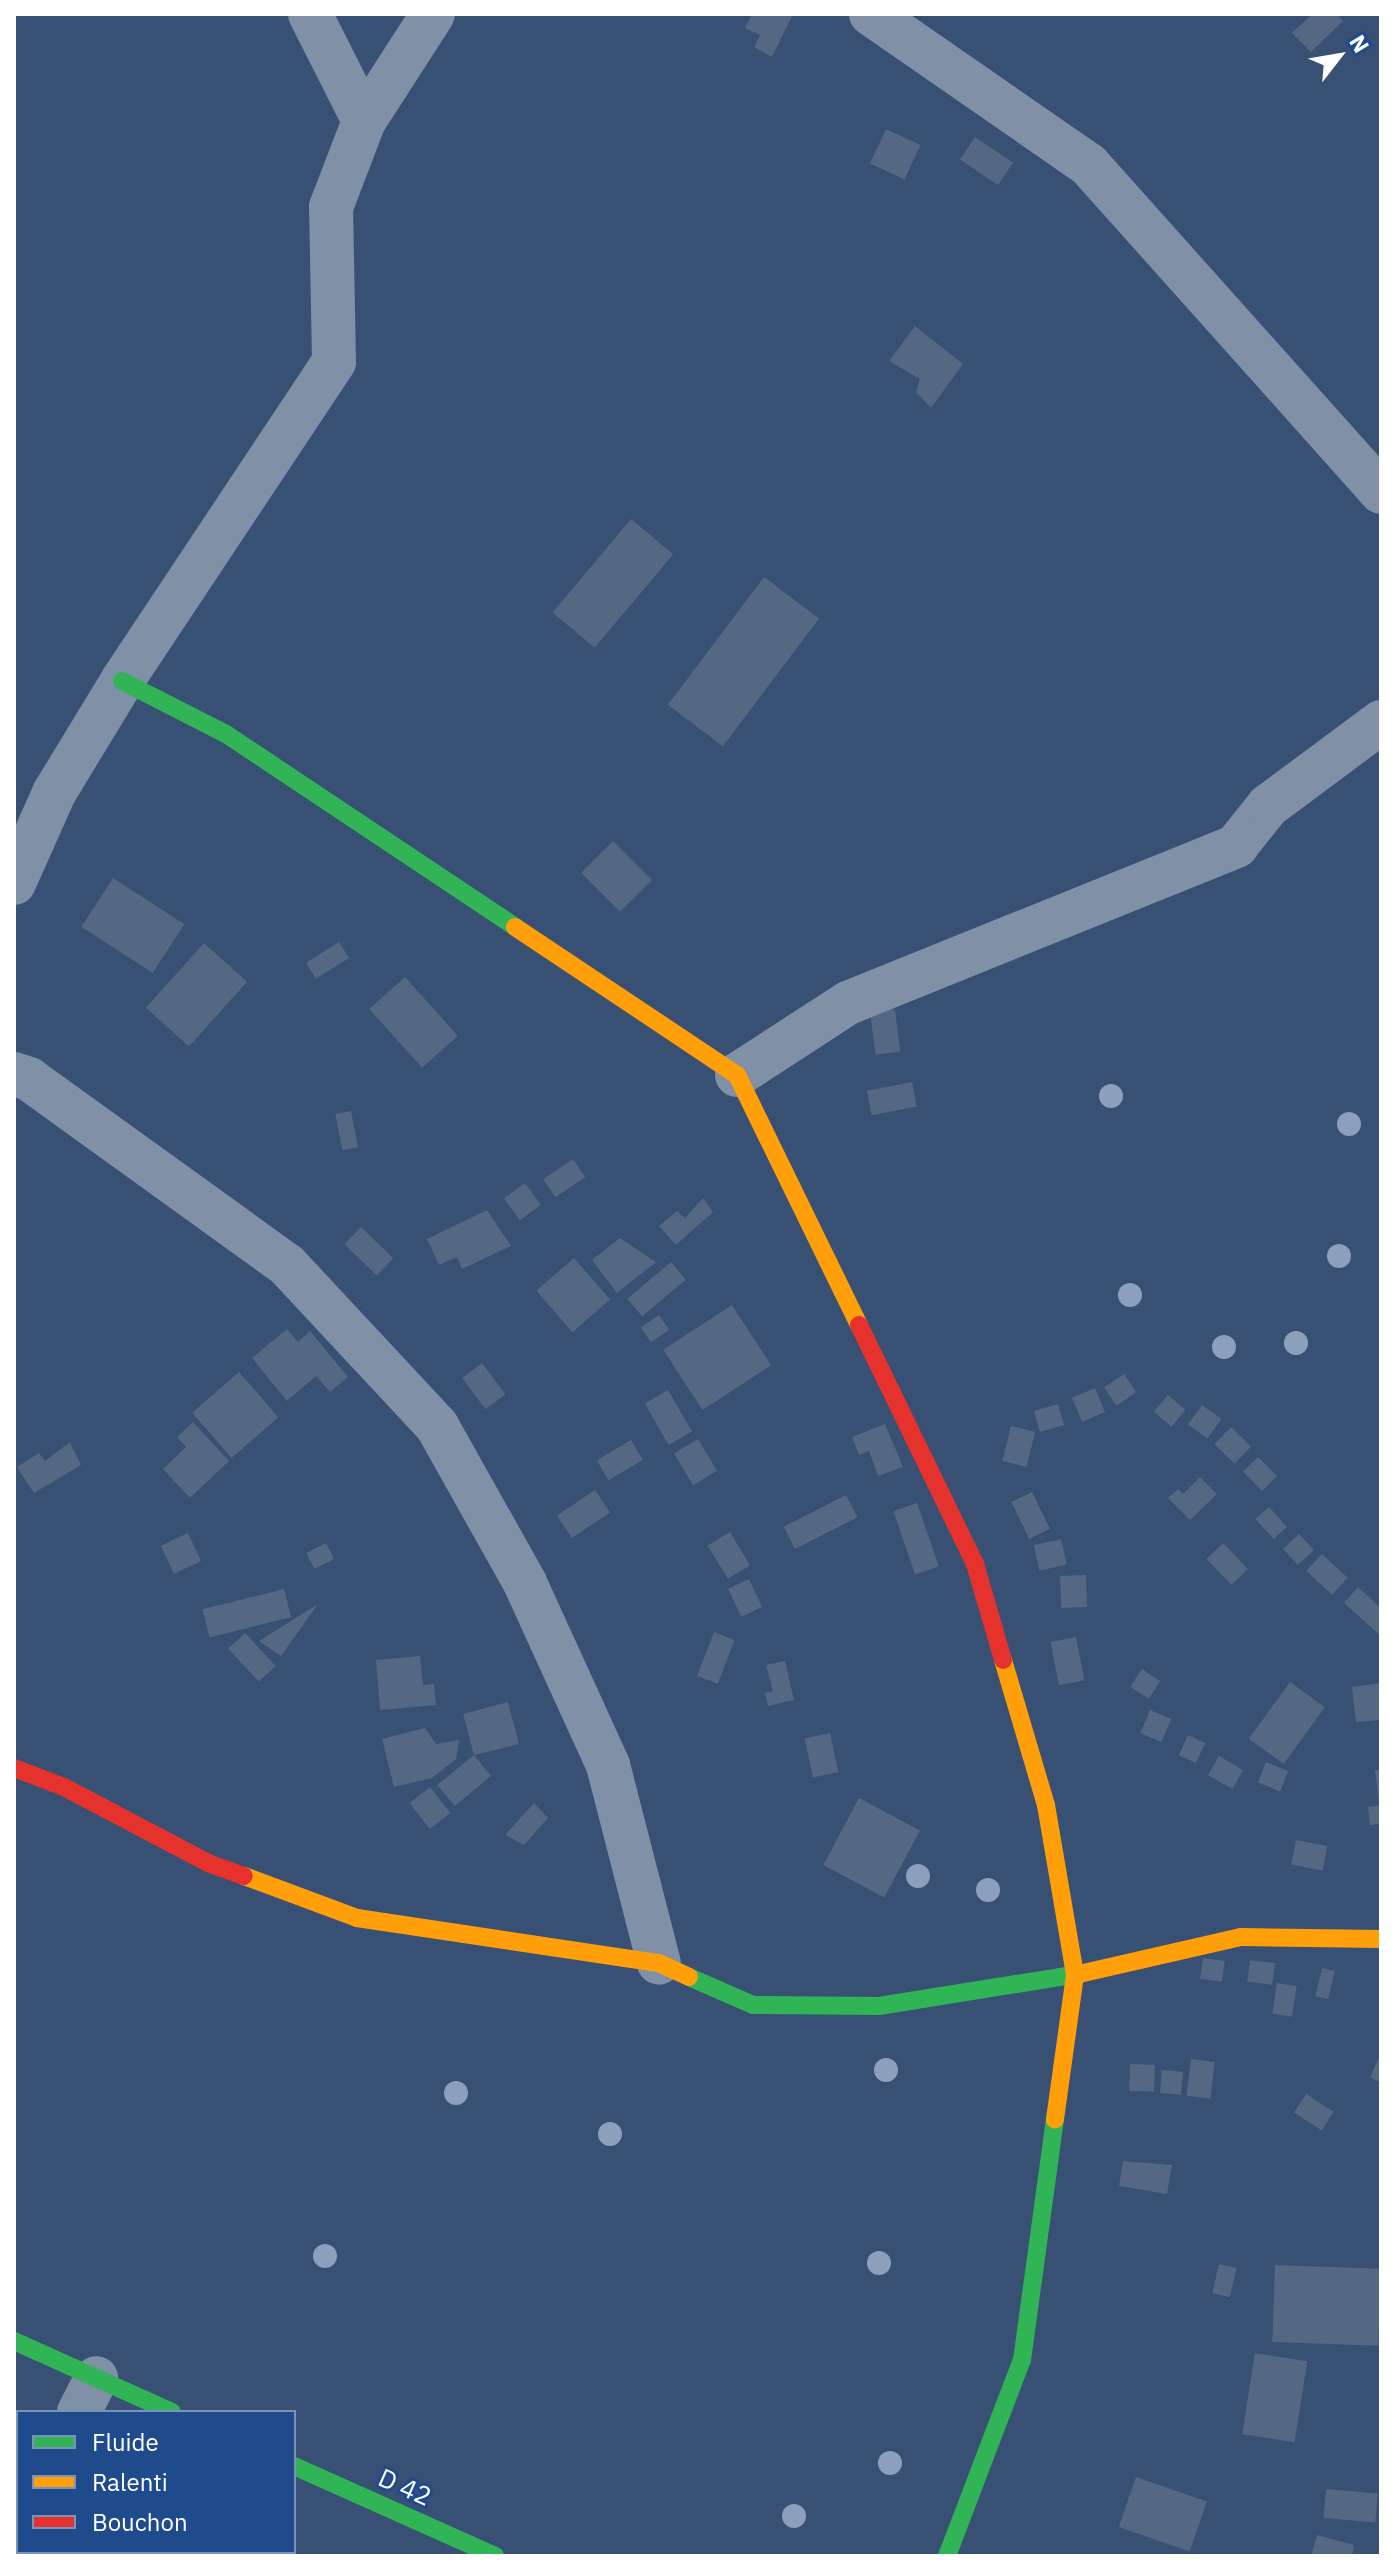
<!DOCTYPE html>
<style>
body{margin:0}
#map{position:relative;width:1395px;height:2570px;overflow:hidden;background:#385074;font-family:"IBM Plex Sans",sans-serif}
div>[style]{position:absolute}
.building>*{inset:0;background:#546783;transform-origin:0 0}
.street>*{height:44px;margin:-22px;padding:0 22px;transform-origin:22px;border-radius:22px;background:#7f90a7}
.fast>*{height:18px;margin:-9px;padding:0 9px;transform-origin:9px;border-radius:9px;background:#30b455}
.slow>*{height:18px;margin:-9px;padding:0 9px;transform-origin:9px;border-radius:9px;background:#ff9f0a}
.jam>*{height:18px;margin:-9px;padding:0 9px;transform-origin:9px;border-radius:9px;background:#e5322d}
.trees>*{width:24px;height:24px;margin:-12px;border-radius:50%;background:#8ca0bd}
span{translate:-50% -50%;white-space:nowrap;text-align:center;line-height:1.15;-webkit-text-stroke:6px #1f4b8c;paint-order:stroke}
.street-label{font-size:26px;color:#fff}
.frame{position:absolute;inset:0;border:16px solid #fff;pointer-events:none}
.legend{position:absolute;left:16px;top:2410px;width:280px;height:144px;box-sizing:border-box;background:#1f4b8c;border:2px solid #7993ba;margin:0;padding:10px 14px;list-style:none;font-size:24px;color:#fff}
.legend li{display:flex;align-items:center;gap:16px;height:40px}
.legend b{width:40px;border:2px solid #7993ba}
.north{position:absolute;left:1299px;top:16px;width:80px;height:80px;-webkit-text-stroke:6px #1f4b8c;paint-order:stroke;rotate:59deg;font-size:22px;font-weight:700;line-height:32px;text-align:center;color:#fff}
.north::after{content:'';display:block;margin:auto;width:28px;height:36px;background:#fff;clip-path:polygon(50% 0,100% 100%,50% 72%,0 100%)}
</style>
<div id="map">
<div class="building">
<div style="clip-path:polygon(752px 14px,793px 14px,772px 57px,754px 47px,760px 35px,745px 28px)"></div>
<div style="clip-path:polygon(1312px 14px,1337px 14px,1343px 21px,1311px 52px,1292px 33px)"></div>
<div style="left:886px;top:129px;width:38px;height:38px;rotate:25deg"></div>
<div style="left:975px;top:137px;width:46px;height:27px;rotate:34deg"></div>
<div style="clip-path:polygon(915px 326px,963px 364px,931px 408px,916px 392px,920px 379px,889px 361px)"></div>
<div style="left:631px;top:519px;width:55px;height:122px;rotate:40deg"></div>
<div style="left:764px;top:577px;width:69px;height:160px;rotate:37deg"></div>
<div style="left:613px;top:841px;width:55px;height:45px;rotate:45deg"></div>
<div style="left:113px;top:878px;width:85px;height:58px;rotate:33deg"></div>
<div style="left:339px;top:942px;width:19px;height:39px;rotate:58deg"></div>
<div style="left:204px;top:943px;width:58px;height:87px;rotate:42deg"></div>
<div style="left:405px;top:977px;width:79px;height:48px;rotate:48deg"></div>
<div style="left:895px;top:1009px;width:43px;height:25px;rotate:83deg"></div>
<div style="left:912px;top:1082px;width:25px;height:46px;rotate:79deg"></div>
<div style="left:351px;top:1111px;width:37px;height:16px;rotate:79deg"></div>
<div style="left:573px;top:1159px;width:22px;height:36px;rotate:56deg"></div>
<div style="left:525px;top:1183px;width:27px;height:26px;rotate:54deg"></div>
<div style="clip-path:polygon(703px 1198px,713px 1212px,676px 1245px,659px 1226px,677px 1211px,685px 1218px)"></div>
<div style="clip-path:polygon(487px 1210px,511px 1246px,462px 1269px,457px 1257px,439px 1265px,427px 1239px)"></div>
<div style="left:361px;top:1227px;width:45px;height:24px;rotate:44deg"></div>
<div style="clip-path:polygon(620px 1238px,656px 1262px,617px 1293px,592px 1260px)"></div>
<div style="left:574px;top:1258px;width:55px;height:50px;rotate:49deg"></div>
<div style="left:671px;top:1262px;width:23px;height:57px;rotate:50deg"></div>
<div style="left:732px;top:1305px;width:72px;height:82px;rotate:57deg"></div>
<div style="left:659px;top:1315px;width:18px;height:22px;rotate:56deg"></div>
<div style="clip-path:polygon(287px 1329px,298px 1342px,310px 1331px,348px 1377px,330px 1392px,316px 1376px,287px 1401px,252px 1358px)"></div>
<div style="left:482px;top:1363px;width:39px;height:25px;rotate:53deg"></div>
<div style="left:239px;top:1372px;width:60px;height:62px;rotate:49deg"></div>
<div style="left:1124px;top:1374px;width:22px;height:24px;rotate:56deg"></div>
<div style="left:1095px;top:1388px;width:26px;height:25px;rotate:67deg"></div>
<div style="left:668px;top:1390px;width:48px;height:27px;rotate:60deg"></div>
<div style="left:1168px;top:1395px;width:23px;height:22px;rotate:40deg"></div>
<div style="left:1058px;top:1404px;width:22px;height:25px;rotate:74deg"></div>
<div style="left:1202px;top:1405px;width:24px;height:24px;rotate:36deg"></div>
<div style="clip-path:polygon(193px 1422px,229px 1461px,190px 1498px,163px 1469px,186px 1447px,177px 1437px)"></div>
<div style="clip-path:polygon(885px 1424px,903px 1467px,878px 1476px,869px 1451px,859px 1455px,852px 1437px)"></div>
<div style="left:1011px;top:1426px;width:25px;height:36px;rotate:14deg"></div>
<div style="left:1231px;top:1427px;width:28px;height:24px;rotate:44deg"></div>
<div style="left:698px;top:1439px;width:37px;height:28px;rotate:59deg"></div>
<div style="left:631px;top:1440px;width:23px;height:40px;rotate:59deg"></div>
<div style="clip-path:polygon(70px 1442px,81px 1465px,34px 1493px,17px 1467px,39px 1453px,45px 1461px)"></div>
<div style="left:1258px;top:1457px;width:27px;height:21px;rotate:45deg"></div>
<div style="clip-path:polygon(1200px 1477px,1217px 1494px,1190px 1520px,1168px 1498px,1178px 1489px,1183px 1494px)"></div>
<div style="left:595px;top:1490px;width:27px;height:46px;rotate:56deg"></div>
<div style="left:1032px;top:1492px;width:41px;height:23px;rotate:64deg"></div>
<div style="left:846px;top:1495px;width:25px;height:70px;rotate:63deg"></div>
<div style="left:917px;top:1503px;width:67px;height:25px;rotate:71deg"></div>
<div style="left:1269px;top:1507px;width:27px;height:18px;rotate:48deg"></div>
<div style="left:730px;top:1532px;width:39px;height:26px;rotate:59deg"></div>
<div style="left:188px;top:1533px;width:31px;height:30px;rotate:65deg"></div>
<div style="left:1299px;top:1534px;width:22px;height:22px;rotate:47deg"></div>
<div style="left:1061px;top:1539px;width:26px;height:28px;rotate:77deg"></div>
<div style="left:326px;top:1543px;width:18px;height:22px;rotate:63deg"></div>
<div style="left:1223px;top:1543px;width:36px;height:23px;rotate:46deg"></div>
<div style="left:1322px;top:1554px;width:35px;height:23px;rotate:43deg"></div>
<div style="left:1086px;top:1575px;width:32px;height:26px;rotate:88deg"></div>
<div style="left:749px;top:1579px;width:31px;height:23px;rotate:65deg"></div>
<div style="clip-path:polygon(1358px 1587px,1381px 1608px,1381px 1636px,1344px 1603px)"></div>
<div style="left:284px;top:1589px;width:29px;height:84px;rotate:76deg"></div>
<div style="clip-path:polygon(318px 1604px,281px 1656px,259px 1641px)"></div>
<div style="left:714px;top:1632px;width:22px;height:47px;rotate:21deg"></div>
<div style="left:245px;top:1633px;width:45px;height:23px;rotate:47deg"></div>
<div style="left:1076px;top:1637px;width:44px;height:26px;rotate:79deg"></div>
<div style="clip-path:polygon(420px 1656px,423px 1685px,434px 1684px,436px 1705px,380px 1710px,376px 1660px)"></div>
<div style="clip-path:polygon(785px 1661px,794px 1700px,768px 1706px,765px 1693px,773px 1691px,766px 1665px)"></div>
<div style="left:1142px;top:1669px;width:22px;height:21px;rotate:34deg"></div>
<div style="left:1290px;top:1682px;width:43px;height:70px;rotate:36deg"></div>
<div style="clip-path:polygon(1381px 1683px,1381px 1720px,1356px 1722px,1352px 1687px)"></div>
<div style="clip-path:polygon(508px 1702px,519px 1744px,474px 1755px,491px 1776px,455px 1806px,437px 1785px,474px 1755px,463px 1714px)"></div>
<div style="left:1150px;top:1710px;width:23px;height:25px;rotate:23deg"></div>
<div style="clip-path:polygon(425px 1728px,436px 1744px,459px 1740px,456px 1759px,432px 1778px,394px 1787px,382px 1739px)"></div>
<div style="left:830px;top:1733px;width:40px;height:26px;rotate:78deg"></div>
<div style="left:1188px;top:1735px;width:19px;height:22px;rotate:25deg"></div>
<div style="left:1219px;top:1756px;width:28px;height:22px;rotate:30deg"></div>
<div style="left:1266px;top:1762px;width:24px;height:22px;rotate:22deg"></div>
<div style="clip-path:polygon(1375px 1770px,1381px 1770px,1381px 1803px,1379px 1803px)"></div>
<div style="left:430px;top:1787px;width:33px;height:26px;rotate:52deg"></div>
<div style="left:859px;top:1798px;width:69px;height:76px;rotate:28deg"></div>
<div style="clip-path:polygon(534px 1803px,548px 1818px,524px 1845px,505px 1835px)"></div>
<div style="clip-path:polygon(1381px 1805px,1381px 1824px,1370px 1825px,1368px 1807px)"></div>
<div style="left:1296px;top:1840px;width:32px;height:25px;rotate:11deg"></div>
<div style="left:1203px;top:1958px;width:22px;height:21px;rotate:8deg"></div>
<div style="left:1250px;top:1960px;width:25px;height:22px;rotate:7deg"></div>
<div style="left:1322px;top:1968px;width:13px;height:29px;rotate:13deg"></div>
<div style="left:1277px;top:1983px;width:20px;height:31px;rotate:9deg"></div>
<div style="clip-path:polygon(1381px 2053px,1381px 2083px,1370px 2077px)"></div>
<div style="left:1191px;top:2059px;width:24px;height:37px;rotate:7deg"></div>
<div style="left:1130px;top:2064px;width:25px;height:27px;rotate:2deg"></div>
<div style="left:1162px;top:2070px;width:21px;height:23px;rotate:5deg"></div>
<div style="left:1306px;top:2094px;width:33px;height:22px;rotate:33deg"></div>
<div style="clip-path:polygon(1123px 2161px,1172px 2165px,1167px 2194px,1119px 2186px)"></div>
<div style="left:1219px;top:2264px;width:18px;height:30px;rotate:13deg"></div>
<div style="left:1275px;top:2265px;width:106px;height:77px;rotate:2deg"></div>
<div style="left:1255px;top:2353px;width:53px;height:82px;rotate:9deg"></div>
<div style="left:1136px;top:2477px;width:75px;height:53px;rotate:19deg"></div>
<div style="left:1326px;top:2489px;width:52px;height:29px;rotate:5deg"></div>
<div style="clip-path:polygon(1317px 2535px,1354px 2545px,1352px 2556px,1311px 2556px)"></div>
</div>
<div class="street">
<div style="left:310px;top:14px;width:120px;rotate:63.2deg"></div>
<div style="left:871px;top:14px;width:264px;rotate:34.7deg"></div>
<div style="left:1088px;top:164px;width:440px;rotate:48.2deg"></div>
<div style="left:14px;top:883px;width:98px;rotate:-66deg"></div>
<div style="left:54px;top:793px;width:131px;rotate:-58.7deg"></div>
<div style="left:122px;top:681px;width:383px;rotate:-56.4deg"></div>
<div style="left:334px;top:362px;width:155px;rotate:-91.1deg"></div>
<div style="left:331px;top:207px;width:92px;rotate:-69deg"></div>
<div style="left:364px;top:121px;width:127px;rotate:-57.2deg"></div>
<div style="left:14px;top:1074px;width:16px;rotate:18deg"></div>
<div style="left:29px;top:1079px;width:318px;rotate:35.8deg"></div>
<div style="left:287px;top:1265px;width:220px;rotate:47deg"></div>
<div style="left:437px;top:1426px;width:180px;rotate:60.7deg"></div>
<div style="left:525px;top:1583px;width:200px;rotate:65.5deg"></div>
<div style="left:608px;top:1765px;width:204px;rotate:75.6deg"></div>
<div style="left:737px;top:1075px;width:132px;rotate:-33deg"></div>
<div style="left:848px;top:1003px;width:419px;rotate:-22deg"></div>
<div style="left:1236px;top:846px;width:51px;rotate:-51.3deg"></div>
<div style="left:1268px;top:806px;width:141px;rotate:-36.6deg"></div>
<div style="left:79px;top:2412px;width:38px;rotate:-63deg"></div>
<div style="left:14px;top:2543px;width:9px;rotate:-63deg"></div>
</div>
<div class="fast">
<div style="left:122px;top:681px;width:117px;rotate:27deg"></div>
<div style="left:226px;top:734px;width:348px;rotate:33.7deg"></div>
<div style="left:689px;top:1977px;width:70px;rotate:23.6deg"></div>
<div style="left:753px;top:2005px;width:126px;rotate:0.5deg"></div>
<div style="left:879px;top:2006px;width:203px;rotate:-9.1deg"></div>
<div style="left:14px;top:2341px;width:173px;rotate:24.2deg"></div>
<div style="left:294px;top:2466px;width:220px;rotate:24.1deg"></div>
<div style="left:947px;top:2556px;width:210px;rotate:-69.1deg"></div>
<div style="left:1022px;top:2360px;width:242px;rotate:-82.2deg"></div>
</div>
<div class="slow">
<div style="left:515px;top:927px;width:267px;rotate:33.7deg"></div>
<div style="left:737px;top:1075px;width:278px;rotate:64deg"></div>
<div style="left:1003px;top:1660px;width:151px;rotate:73.5deg"></div>
<div style="left:1046px;top:1805px;width:172px;rotate:80.3deg"></div>
<div style="left:1075px;top:1975px;width:146px;rotate:97.9deg"></div>
<div style="left:244px;top:1876px;width:121px;rotate:20.4deg"></div>
<div style="left:357px;top:1918px;width:305px;rotate:8.5deg"></div>
<div style="left:659px;top:1963px;width:33px;rotate:25deg"></div>
<div style="left:1079px;top:1974px;width:166px;rotate:-12.9deg"></div>
<div style="left:1241px;top:1937px;width:140px;rotate:0.8deg"></div>
</div>
<div class="jam">
<div style="left:859px;top:1325px;width:266px;rotate:64.1deg"></div>
<div style="left:975px;top:1564px;width:100px;rotate:73.7deg"></div>
<div style="left:14px;top:1768px;width:53px;rotate:20.8deg"></div>
<div style="left:64px;top:1787px;width:163px;rotate:27.8deg"></div>
<div style="left:208px;top:1863px;width:38px;rotate:20deg"></div>
</div>
<div class="trees">
<div style="left:1111px;top:1096px"></div>
<div style="left:1349px;top:1124px"></div>
<div style="left:1339px;top:1256px"></div>
<div style="left:1130px;top:1295px"></div>
<div style="left:1296px;top:1343px"></div>
<div style="left:1224px;top:1347px"></div>
<div style="left:918px;top:1876px"></div>
<div style="left:988px;top:1890px"></div>
<div style="left:886px;top:2070px"></div>
<div style="left:456px;top:2093px"></div>
<div style="left:610px;top:2134px"></div>
<div style="left:325px;top:2256px"></div>
<div style="left:879px;top:2263px"></div>
<div style="left:890px;top:2463px"></div>
<div style="left:794px;top:2516px"></div>
</div>
<div class="street-label">
<span style="left:405px;top:2487px;rotate:24deg">D 42</span>
</div>
<div class="frame"></div>
<ul class="legend">
<li><b style="height:10px;background:#30b455"></b>Fluide</li>
<li><b style="height:10px;background:#ff9f0a"></b>Ralenti</li>
<li><b style="height:10px;background:#e5322d"></b>Bouchon</li>
</ul>
<div class="north">N</div>
</div>
